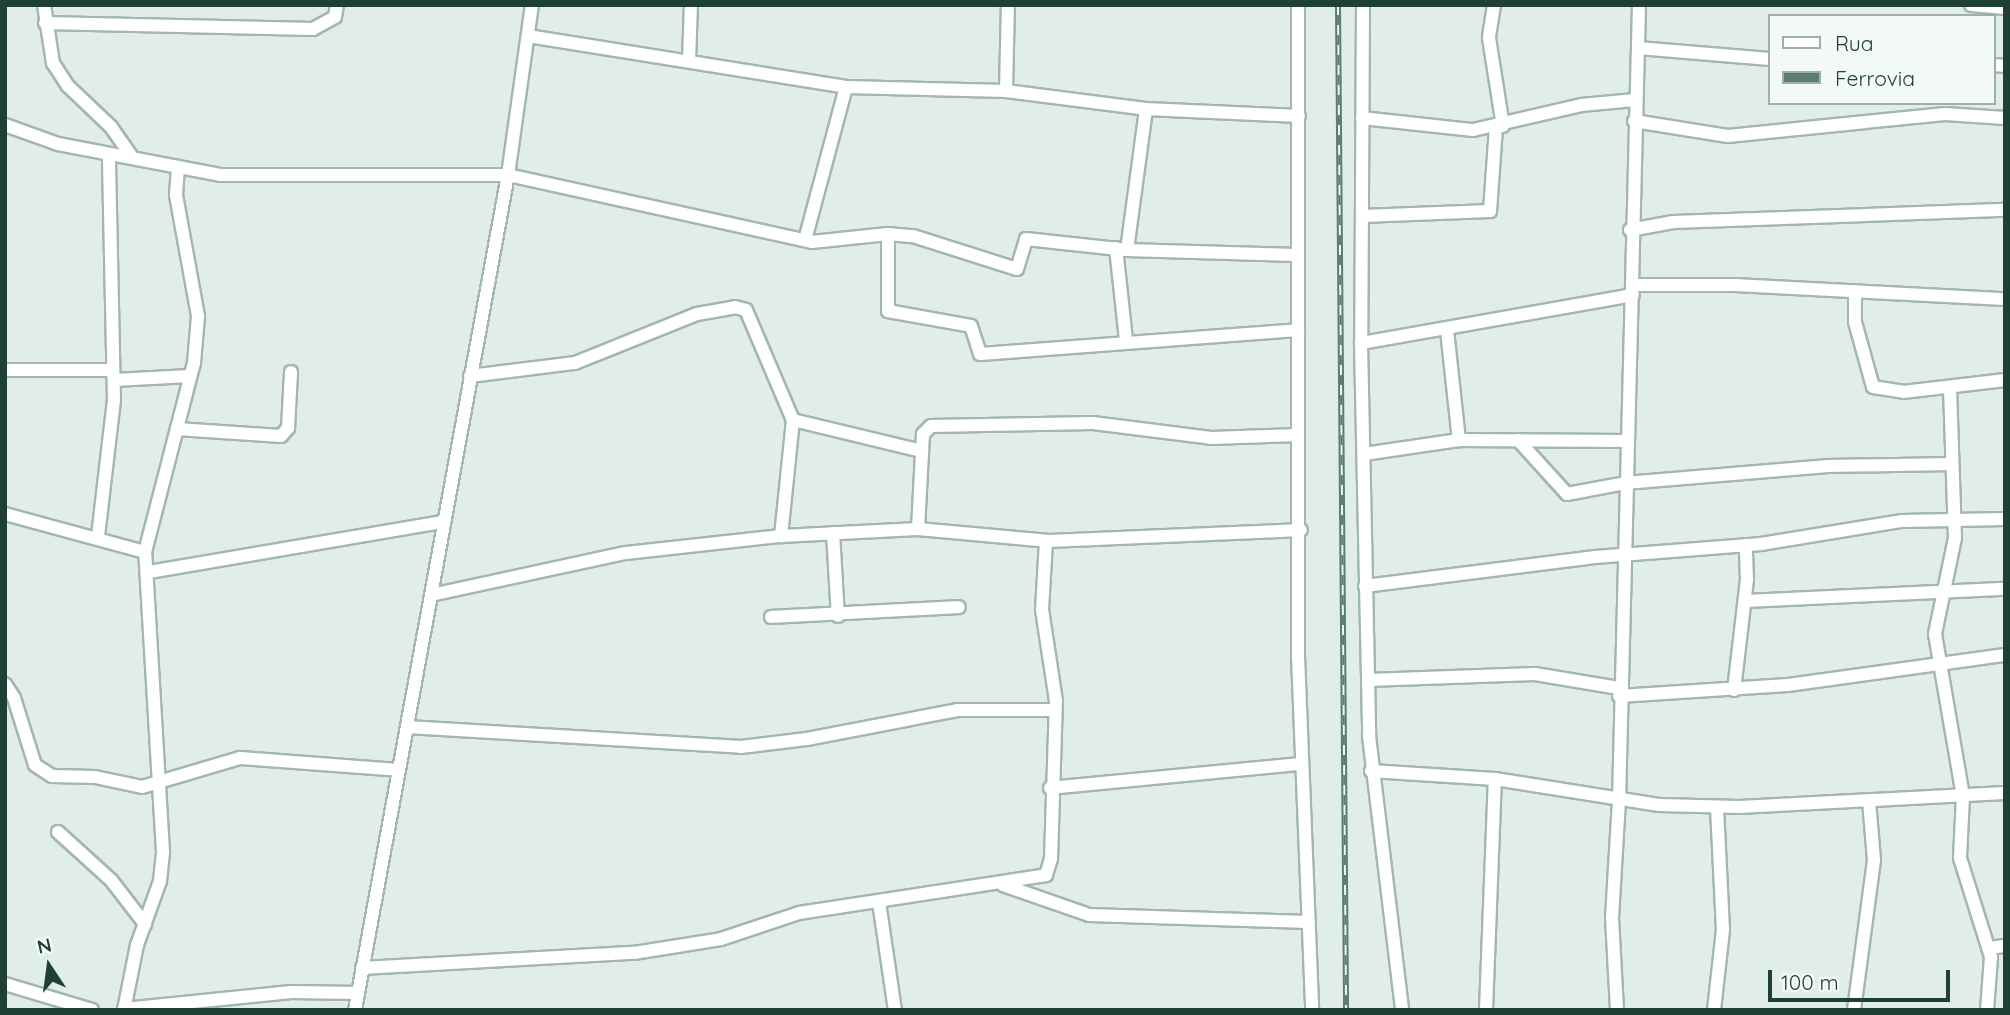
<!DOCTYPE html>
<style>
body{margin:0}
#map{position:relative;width:2010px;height:1015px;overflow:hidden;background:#e1ede8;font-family:Quicksand,sans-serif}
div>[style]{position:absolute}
.roads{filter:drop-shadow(2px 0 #a3b6af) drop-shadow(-2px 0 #a3b6af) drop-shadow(0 2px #a3b6af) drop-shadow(0 -2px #a3b6af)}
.minor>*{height:12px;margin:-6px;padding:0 6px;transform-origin:6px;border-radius:6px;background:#fff}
.rail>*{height:6px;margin-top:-3px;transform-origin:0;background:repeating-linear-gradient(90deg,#f2f9f6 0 10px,#5a7c73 0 20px);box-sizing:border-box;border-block:2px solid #5a7c73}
span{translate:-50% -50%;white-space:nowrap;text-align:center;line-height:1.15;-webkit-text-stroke:5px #f2f9f6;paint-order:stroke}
.frame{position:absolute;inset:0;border:7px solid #1f4037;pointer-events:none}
.legend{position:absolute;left:1768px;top:14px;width:228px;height:91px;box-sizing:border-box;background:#f2f9f6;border:2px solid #9eafaa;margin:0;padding:9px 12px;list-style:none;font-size:21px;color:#1f4037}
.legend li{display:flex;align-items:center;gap:14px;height:35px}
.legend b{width:35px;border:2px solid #9eafaa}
.north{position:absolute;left:14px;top:931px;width:70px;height:70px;-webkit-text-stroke:5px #f2f9f6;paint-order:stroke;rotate:347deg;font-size:19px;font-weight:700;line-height:28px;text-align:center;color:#1f4037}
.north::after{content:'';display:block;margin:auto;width:24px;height:32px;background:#1f4037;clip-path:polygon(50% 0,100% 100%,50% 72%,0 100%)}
.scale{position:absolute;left:1768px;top:970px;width:182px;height:32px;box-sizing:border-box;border:4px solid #1f4037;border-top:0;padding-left:9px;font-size:21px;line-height:24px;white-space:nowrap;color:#1f4037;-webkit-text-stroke:5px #f2f9f6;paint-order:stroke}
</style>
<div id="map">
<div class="roads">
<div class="minor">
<div style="left:44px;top:5px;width:59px;rotate:81.2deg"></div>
<div style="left:53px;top:63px;width:27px;rotate:57deg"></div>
<div style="left:68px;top:86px;width:59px;rotate:43.6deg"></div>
<div style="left:111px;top:127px;width:35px;rotate:55deg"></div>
<div style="left:1298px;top:5px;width:651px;rotate:90deg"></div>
<div style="left:1298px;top:656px;width:354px;rotate:87.7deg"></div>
<div style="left:1363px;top:5px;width:338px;rotate:90.3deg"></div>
<div style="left:1361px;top:343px;width:393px;rotate:88.8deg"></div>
<div style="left:1369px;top:736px;width:276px;rotate:83.1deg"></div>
<div style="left:1494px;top:5px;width:33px;rotate:99deg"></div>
<div style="left:1489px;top:38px;width:89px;rotate:81deg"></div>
<div style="left:1971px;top:5px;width:34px;rotate:5deg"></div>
<div style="left:45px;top:23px;width:268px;rotate:1.3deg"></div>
<div style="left:313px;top:29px;width:25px;rotate:-29deg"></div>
<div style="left:335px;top:17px;width:12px;rotate:-81deg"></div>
<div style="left:528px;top:36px;width:322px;rotate:9.1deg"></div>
<div style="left:846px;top:87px;width:160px;rotate:1.4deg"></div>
<div style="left:1006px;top:91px;width:141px;rotate:7.3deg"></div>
<div style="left:1146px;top:109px;width:153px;rotate:2.6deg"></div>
<div style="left:1638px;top:48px;width:132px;rotate:4.8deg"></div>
<div style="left:689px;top:61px;width:56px;rotate:-88deg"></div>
<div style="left:1994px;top:65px;width:11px;rotate:5deg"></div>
<div style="left:1006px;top:91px;width:86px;rotate:-88.7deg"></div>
<div style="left:1362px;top:118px;width:112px;rotate:6.2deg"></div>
<div style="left:1473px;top:130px;width:111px;rotate:-13deg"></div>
<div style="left:1581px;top:105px;width:54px;rotate:-5.3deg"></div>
<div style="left:1634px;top:121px;width:95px;rotate:9.1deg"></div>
<div style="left:1728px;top:136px;width:218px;rotate:-5.8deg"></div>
<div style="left:1945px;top:114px;width:60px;rotate:3.8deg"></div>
<div style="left:5px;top:125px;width:56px;rotate:19.7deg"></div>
<div style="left:58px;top:144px;width:165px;rotate:10.8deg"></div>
<div style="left:220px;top:175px;width:288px"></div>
<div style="left:508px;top:175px;width:311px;rotate:12.4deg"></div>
<div style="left:812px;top:242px;width:76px;rotate:-6deg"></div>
<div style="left:888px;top:234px;width:25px;rotate:5deg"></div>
<div style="left:913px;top:236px;width:109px;rotate:17.6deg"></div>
<div style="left:1017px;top:269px;width:31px;rotate:-73deg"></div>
<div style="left:1026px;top:239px;width:102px;rotate:6.2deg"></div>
<div style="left:1127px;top:250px;width:169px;rotate:1.7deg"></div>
<div style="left:1362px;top:216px;width:128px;rotate:-2.2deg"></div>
<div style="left:1490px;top:211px;width:83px;rotate:-85.9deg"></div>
<div style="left:1630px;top:230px;width:44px;rotate:-10.5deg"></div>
<div style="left:1673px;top:222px;width:332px;rotate:-2.1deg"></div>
<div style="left:888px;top:234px;width:77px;rotate:90deg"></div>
<div style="left:888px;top:311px;width:84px;rotate:10.2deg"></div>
<div style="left:971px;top:326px;width:29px;rotate:72deg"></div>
<div style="left:980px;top:354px;width:319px;rotate:-4.3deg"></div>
<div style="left:805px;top:240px;width:158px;rotate:-75deg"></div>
<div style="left:1116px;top:248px;width:93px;rotate:83.8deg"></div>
<div style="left:1127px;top:250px;width:142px;rotate:-82.3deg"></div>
<div style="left:1632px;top:285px;width:103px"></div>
<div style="left:1735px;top:285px;width:270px;rotate:3deg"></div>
<div style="left:1855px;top:291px;width:31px;rotate:90deg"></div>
<div style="left:1855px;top:322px;width:67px;rotate:74.5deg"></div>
<div style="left:1873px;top:387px;width:30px;rotate:9deg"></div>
<div style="left:1903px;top:392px;width:103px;rotate:-6.7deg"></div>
<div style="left:1447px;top:330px;width:111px;rotate:83.8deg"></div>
<div style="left:1361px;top:343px;width:276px;rotate:-10deg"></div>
<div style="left:5px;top:370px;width:108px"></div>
<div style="left:470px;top:376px;width:106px;rotate:-7.1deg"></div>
<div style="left:575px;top:363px;width:131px;rotate:-21.9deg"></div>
<div style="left:697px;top:314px;width:39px;rotate:-10deg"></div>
<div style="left:735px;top:307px;width:11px;rotate:15deg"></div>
<div style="left:746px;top:310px;width:120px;rotate:66.9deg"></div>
<div style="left:793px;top:420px;width:117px;rotate:95.9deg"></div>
<div style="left:114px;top:380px;width:76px;rotate:-3deg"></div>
<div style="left:1950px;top:388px;width:150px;rotate:88.1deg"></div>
<div style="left:1955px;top:538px;width:98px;rotate:101.8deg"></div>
<div style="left:1935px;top:634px;width:164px;rotate:80.2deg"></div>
<div style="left:1963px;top:796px;width:62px;rotate:92.8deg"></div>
<div style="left:1960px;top:858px;width:104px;rotate:72.6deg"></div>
<div style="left:1991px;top:957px;width:53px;rotate:94.3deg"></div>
<div style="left:793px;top:420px;width:133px;rotate:13.5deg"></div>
<div style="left:177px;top:429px;width:104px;rotate:3.9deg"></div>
<div style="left:281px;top:436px;width:11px;rotate:-49deg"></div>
<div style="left:288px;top:428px;width:56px;rotate:-86.9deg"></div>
<div style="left:1518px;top:440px;width:73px;rotate:47.8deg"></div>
<div style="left:1567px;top:494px;width:59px;rotate:-10.7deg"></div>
<div style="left:1625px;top:483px;width:204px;rotate:-4.8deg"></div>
<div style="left:1828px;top:466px;width:124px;rotate:-0.9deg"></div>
<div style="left:1364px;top:454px;width:96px;rotate:-8.4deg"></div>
<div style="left:1459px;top:440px;width:168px;rotate:0.3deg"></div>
<div style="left:5px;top:514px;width:145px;rotate:15.2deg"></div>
<div style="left:918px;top:529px;width:95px;rotate:-87deg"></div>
<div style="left:923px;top:434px;width:11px;rotate:-45deg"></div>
<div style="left:931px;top:426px;width:162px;rotate:-1.1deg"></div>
<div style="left:1093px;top:423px;width:119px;rotate:7.2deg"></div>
<div style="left:1211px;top:438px;width:87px;rotate:-2deg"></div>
<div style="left:833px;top:533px;width:83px;rotate:86.6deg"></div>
<div style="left:98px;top:536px;width:137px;rotate:-83.3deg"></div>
<div style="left:114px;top:400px;width:245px;rotate:-91.2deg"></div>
<div style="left:149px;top:572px;width:298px;rotate:-9.7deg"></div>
<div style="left:1365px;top:586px;width:232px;rotate:-7.2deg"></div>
<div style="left:1595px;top:557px;width:167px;rotate:-4.5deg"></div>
<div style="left:1761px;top:544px;width:143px;rotate:-9.3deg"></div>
<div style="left:1902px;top:521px;width:103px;rotate:-1.1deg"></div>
<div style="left:431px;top:595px;width:199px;rotate:-12.2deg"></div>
<div style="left:626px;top:553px;width:156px;rotate:-6.3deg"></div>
<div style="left:781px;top:536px;width:137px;rotate:-2.9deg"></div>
<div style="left:918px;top:529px;width:132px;rotate:5.2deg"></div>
<div style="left:1049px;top:541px;width:252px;rotate:-2.5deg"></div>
<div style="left:1746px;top:601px;width:259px;rotate:-2.7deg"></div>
<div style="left:771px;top:617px;width:188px;rotate:-3deg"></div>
<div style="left:1368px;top:680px;width:167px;rotate:-2.1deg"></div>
<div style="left:1535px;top:674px;width:85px;rotate:9.5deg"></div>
<div style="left:5px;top:684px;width:17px;rotate:57deg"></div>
<div style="left:14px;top:698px;width:70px;rotate:72.6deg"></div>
<div style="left:35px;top:765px;width:20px;rotate:33deg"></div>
<div style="left:52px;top:776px;width:43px;rotate:1.3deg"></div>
<div style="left:95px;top:777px;width:48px;rotate:12deg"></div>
<div style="left:142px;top:787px;width:102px;rotate:-16.5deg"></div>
<div style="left:240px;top:758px;width:159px;rotate:4.3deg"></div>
<div style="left:1734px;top:690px;width:111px;rotate:-83.3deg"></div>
<div style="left:1747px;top:580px;width:35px;rotate:-92deg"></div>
<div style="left:1619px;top:696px;width:169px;rotate:-3.7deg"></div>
<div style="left:1788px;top:685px;width:219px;rotate:-7.9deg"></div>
<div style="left:407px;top:727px;width:335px;rotate:3.4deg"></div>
<div style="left:741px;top:747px;width:66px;rotate:-6.9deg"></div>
<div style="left:807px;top:739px;width:153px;rotate:-10.9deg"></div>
<div style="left:957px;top:710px;width:98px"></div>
<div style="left:1371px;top:771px;width:124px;rotate:3.7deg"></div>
<div style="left:1495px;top:779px;width:166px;rotate:9deg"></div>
<div style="left:1659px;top:805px;width:80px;rotate:1.4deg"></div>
<div style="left:1739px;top:807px;width:266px;rotate:-3deg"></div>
<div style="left:1050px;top:788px;width:251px;rotate:-5.5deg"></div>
<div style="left:58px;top:832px;width:72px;rotate:42.2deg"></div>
<div style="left:111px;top:880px;width:56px;rotate:52.3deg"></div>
<div style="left:1003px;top:885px;width:91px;rotate:19.2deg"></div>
<div style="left:1089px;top:915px;width:219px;rotate:1.8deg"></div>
<div style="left:879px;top:902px;width:109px;rotate:81.6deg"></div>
<div style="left:1988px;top:948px;width:17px;rotate:-7deg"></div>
<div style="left:362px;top:968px;width:272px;rotate:-3.2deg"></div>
<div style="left:634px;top:953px;width:88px;rotate:-9.1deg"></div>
<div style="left:721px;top:939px;width:82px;rotate:-18.4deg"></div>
<div style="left:799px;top:913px;width:250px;rotate:-8.7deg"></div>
<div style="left:1046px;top:875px;width:17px;rotate:-73deg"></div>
<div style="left:1051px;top:859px;width:158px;rotate:-88.2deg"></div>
<div style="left:1056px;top:701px;width:92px;rotate:-98.7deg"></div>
<div style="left:1042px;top:610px;width:69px;rotate:-86.7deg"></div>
<div style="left:5px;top:984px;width:91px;rotate:16.6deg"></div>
<div style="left:124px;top:1009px;width:168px;rotate:-5.8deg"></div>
<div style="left:291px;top:992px;width:67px;rotate:0.9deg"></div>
<div style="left:124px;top:1010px;width:66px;rotate:-78.7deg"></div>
<div style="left:137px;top:945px;width:68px;rotate:-70.2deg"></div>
<div style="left:160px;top:881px;width:29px;rotate:-84deg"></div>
<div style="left:163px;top:852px;width:301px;rotate:-93.4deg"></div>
<div style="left:145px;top:552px;width:195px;rotate:-75.5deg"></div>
<div style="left:194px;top:363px;width:47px;rotate:-85.1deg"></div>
<div style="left:198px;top:316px;width:123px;rotate:-100.3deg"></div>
<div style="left:176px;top:195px;width:28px;rotate:-86deg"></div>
<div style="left:355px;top:1010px;width:849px;rotate:-79.62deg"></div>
<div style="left:508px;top:175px;width:172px;rotate:-82deg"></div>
<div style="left:1486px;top:1010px;width:231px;rotate:-87.8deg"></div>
<div style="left:1617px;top:1010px;width:92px;rotate:-93.1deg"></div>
<div style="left:1612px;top:918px;width:117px;rotate:-86.6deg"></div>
<div style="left:1619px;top:801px;width:796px;rotate:-88.56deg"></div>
<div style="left:1714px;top:1010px;width:81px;rotate:-83.6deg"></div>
<div style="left:1723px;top:930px;width:123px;rotate:-92.8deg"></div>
<div style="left:1854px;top:1010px;width:151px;rotate:-82.4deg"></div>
<div style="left:1874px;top:860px;width:59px;rotate:-94.8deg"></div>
</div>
</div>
<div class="rail">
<div style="left:1338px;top:5px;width:1005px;rotate:89.54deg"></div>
</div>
<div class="frame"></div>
<ul class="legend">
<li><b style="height:9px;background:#fff"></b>Rua</li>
<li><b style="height:9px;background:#5a7c73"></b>Ferrovia</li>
</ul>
<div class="north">N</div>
<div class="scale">100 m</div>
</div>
